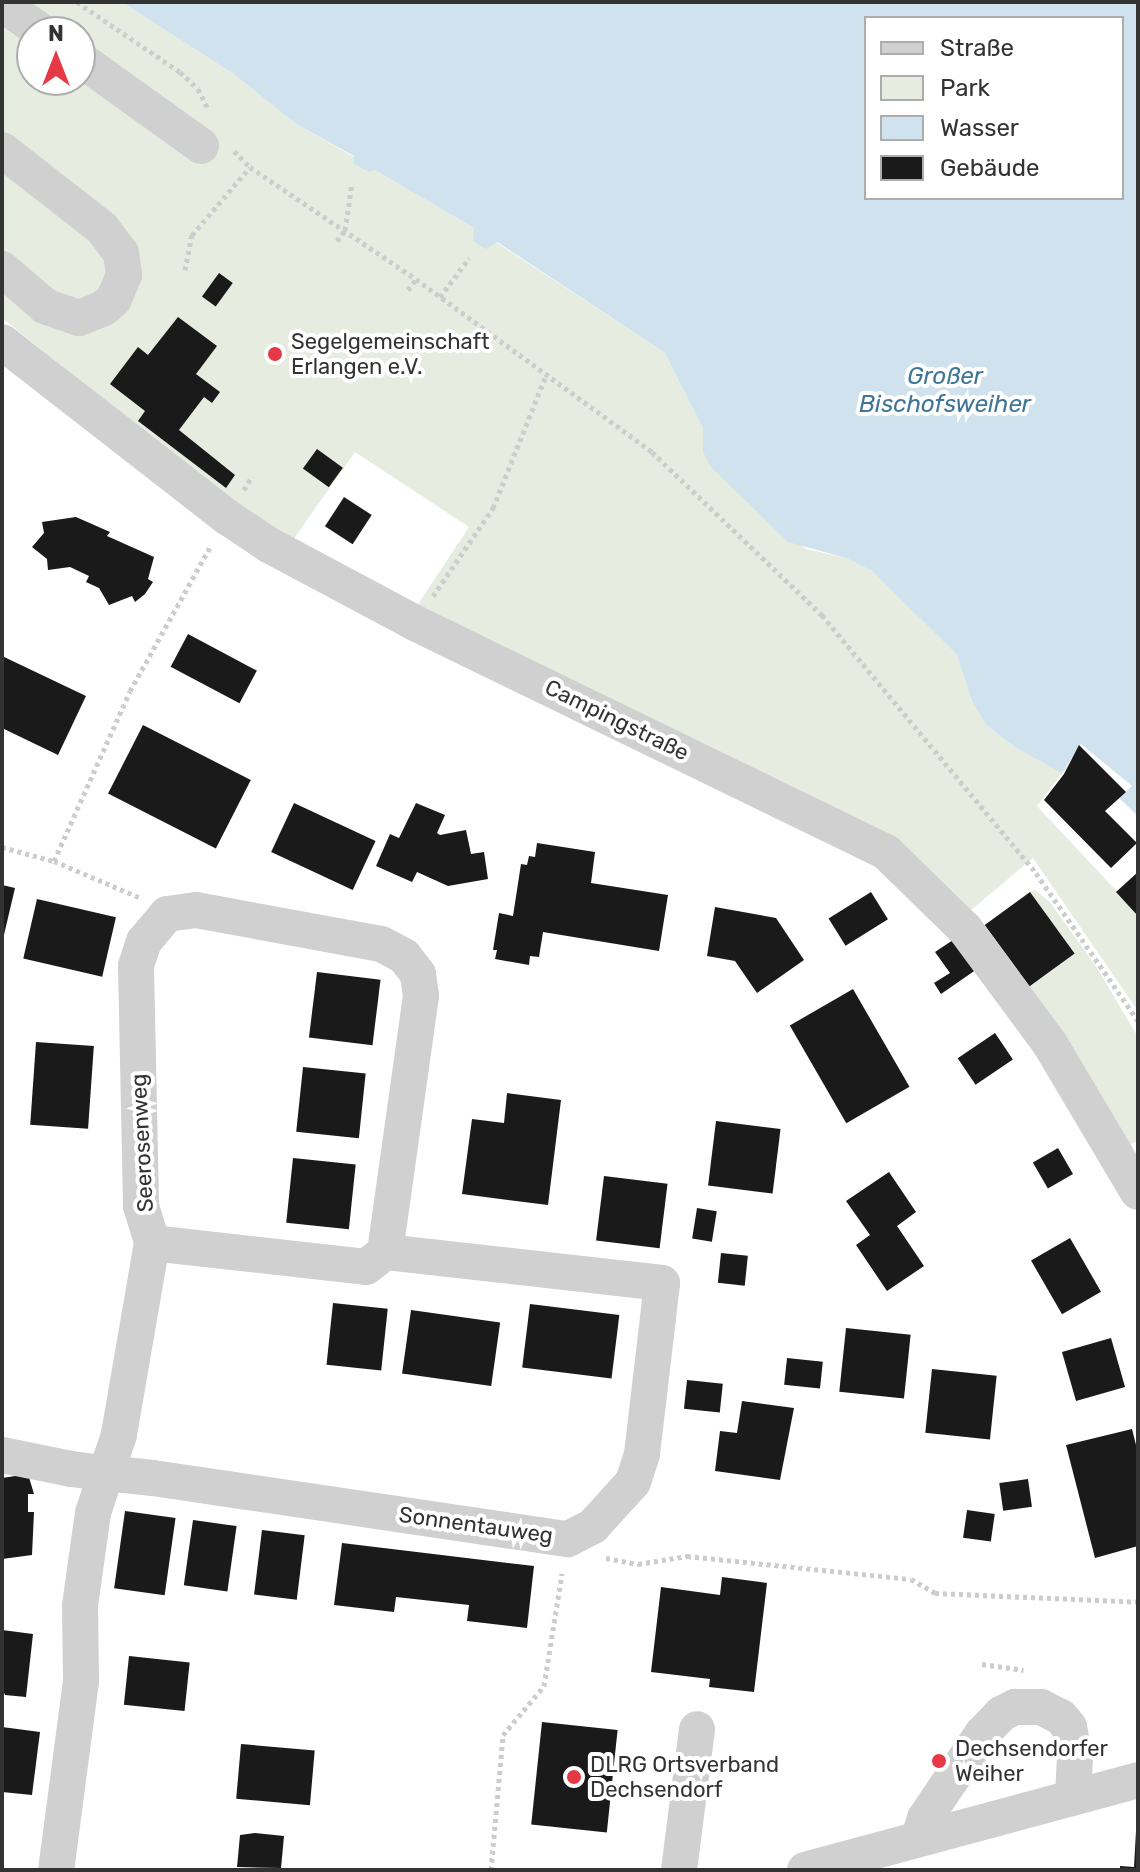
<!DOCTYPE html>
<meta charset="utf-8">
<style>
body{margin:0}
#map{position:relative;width:1140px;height:1872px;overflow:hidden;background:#fff;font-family:Rubik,sans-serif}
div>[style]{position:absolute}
.green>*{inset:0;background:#e6ecdf}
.water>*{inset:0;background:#cfe2ee}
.building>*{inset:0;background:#1a1a1a;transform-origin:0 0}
.path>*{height:5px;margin-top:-2.5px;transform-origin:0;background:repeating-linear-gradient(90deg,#cdcdcd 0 4px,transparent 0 8px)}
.minor>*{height:36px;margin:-18px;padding:0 18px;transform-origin:18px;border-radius:18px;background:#d0d0d0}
.dots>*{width:22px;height:22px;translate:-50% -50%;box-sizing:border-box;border:4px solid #fff;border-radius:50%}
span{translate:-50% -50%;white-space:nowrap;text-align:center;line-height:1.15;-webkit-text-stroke:8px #fff;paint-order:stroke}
.poi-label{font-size:22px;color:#333}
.left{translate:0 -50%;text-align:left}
.street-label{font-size:22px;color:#333}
.water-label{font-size:24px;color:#3f7597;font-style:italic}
.frame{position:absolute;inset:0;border:4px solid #333;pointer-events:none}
.legend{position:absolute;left:864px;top:16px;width:260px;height:184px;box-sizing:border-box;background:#fff;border:2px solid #adadad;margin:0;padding:10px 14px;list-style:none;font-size:24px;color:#333}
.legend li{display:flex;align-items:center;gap:16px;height:40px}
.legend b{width:40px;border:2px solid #adadad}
.north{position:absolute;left:16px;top:16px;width:80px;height:80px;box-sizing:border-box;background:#fff;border:2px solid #adadad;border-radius:50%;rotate:0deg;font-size:22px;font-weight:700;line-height:32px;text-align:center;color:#333}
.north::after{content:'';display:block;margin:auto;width:28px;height:36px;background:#e63946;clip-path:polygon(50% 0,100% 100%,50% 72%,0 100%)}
</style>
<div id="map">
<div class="green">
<div style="clip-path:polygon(evenodd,2px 2px,122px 2px,235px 75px,296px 124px,354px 157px,369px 172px,375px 170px,474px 228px,664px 352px,703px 428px,704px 452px,806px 549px,846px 558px,872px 571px,957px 655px,971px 699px,986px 725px,1016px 748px,1061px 772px,1068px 766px,1037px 806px,1138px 914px,1138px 1011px,1033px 858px,970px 911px,411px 615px,469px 527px,355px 452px,293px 540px,235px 503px,2px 318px,2px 2px,32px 32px,80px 32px,80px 80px,32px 80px,32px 32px)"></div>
<div style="clip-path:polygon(1035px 890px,1050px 902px,1097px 968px,1138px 1037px,1138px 1141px,1125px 1147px,1028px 988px,1075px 953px,1030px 892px)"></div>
</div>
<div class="water">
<div style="clip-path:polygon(evenodd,122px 2px,1138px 2px,1138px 816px,1119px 798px,1132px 786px,1081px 744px,1062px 773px,1016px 748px,986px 725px,971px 699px,957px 655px,872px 571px,846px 558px,788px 542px,711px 467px,703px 452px,703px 428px,664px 352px,497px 242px,486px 249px,479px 245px,473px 241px,474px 228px,375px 170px,369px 172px,354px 164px,354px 156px,296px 124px,235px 75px,122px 2px,866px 18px,1122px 18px,1122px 198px,866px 198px,866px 18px)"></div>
</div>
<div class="building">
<div style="left:219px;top:273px;width:17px;height:29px;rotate:36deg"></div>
<div style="clip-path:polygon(178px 317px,217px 346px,196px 374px,220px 392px,212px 403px,204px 397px,179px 430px,235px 475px,226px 488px,138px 421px,145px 411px,110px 384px,138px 347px,148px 355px)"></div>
<div style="left:317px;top:449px;width:32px;height:24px;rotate:36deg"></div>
<div style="left:344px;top:497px;width:33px;height:35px;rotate:33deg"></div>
<div style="clip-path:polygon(76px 517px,110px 532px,107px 536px,154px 557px,148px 579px,153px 582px,145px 594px,135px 602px,132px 596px,109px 605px,99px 588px,86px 582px,89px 576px,70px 567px,48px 570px,47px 559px,32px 547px,44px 533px,42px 522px)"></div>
<div style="left:188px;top:634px;width:78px;height:37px;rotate:28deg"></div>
<div style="clip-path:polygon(2px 656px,86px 696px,58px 755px,2px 728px)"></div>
<div style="left:143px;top:725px;width:121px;height:77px;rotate:27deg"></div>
<div style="clip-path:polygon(1079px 745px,1126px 792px,1105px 811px,1137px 843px,1111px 868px,1044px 800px,1064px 774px)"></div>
<div style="left:294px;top:803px;width:90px;height:54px;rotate:25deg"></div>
<div style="clip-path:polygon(416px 803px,445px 815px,437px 833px,440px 835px,466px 830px,471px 854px,484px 852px,488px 879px,448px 886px,417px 872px,412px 882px,376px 866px,390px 834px,399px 838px)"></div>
<div style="clip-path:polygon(537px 843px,595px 852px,591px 883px,668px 895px,659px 951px,543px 932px,539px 957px,530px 956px,529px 965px,495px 959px,497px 950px,493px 950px,499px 913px,513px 916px,521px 864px,527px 865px,529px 856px,535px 857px)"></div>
<div style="clip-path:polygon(1138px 872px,1138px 916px,1116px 892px)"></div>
<div style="clip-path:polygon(2px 885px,15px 888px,3px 939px,2px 939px)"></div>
<div style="left:871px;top:892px;width:32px;height:50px;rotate:58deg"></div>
<div style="left:1030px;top:892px;width:76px;height:56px;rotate:54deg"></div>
<div style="left:37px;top:899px;width:81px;height:61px;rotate:13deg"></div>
<div style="clip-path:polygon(715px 907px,776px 918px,804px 960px,757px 993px,735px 961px,707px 956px)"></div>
<div style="clip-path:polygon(959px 936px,980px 967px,941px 994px,934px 983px,950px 973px,935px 952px)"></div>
<div style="left:317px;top:972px;width:64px;height:66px;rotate:7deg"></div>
<div style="left:853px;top:989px;width:113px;height:73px;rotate:60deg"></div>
<div style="left:995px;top:1033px;width:32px;height:45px;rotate:56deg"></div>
<div style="left:36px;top:1042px;width:58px;height:83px;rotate:4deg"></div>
<div style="left:303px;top:1067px;width:63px;height:65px;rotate:6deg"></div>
<div style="clip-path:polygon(507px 1093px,561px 1100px,548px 1205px,462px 1194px,472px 1119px,504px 1123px)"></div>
<div style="left:716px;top:1121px;width:65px;height:65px;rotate:7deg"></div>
<div style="left:1058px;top:1148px;width:30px;height:29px;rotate:60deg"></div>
<div style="left:293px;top:1158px;width:63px;height:65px;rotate:6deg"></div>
<div style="clip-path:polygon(889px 1172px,916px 1212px,897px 1226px,924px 1266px,887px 1291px,856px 1245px,870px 1235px,846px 1201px)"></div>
<div style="left:604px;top:1176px;width:64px;height:65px;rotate:7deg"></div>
<div style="left:697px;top:1208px;width:20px;height:31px;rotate:9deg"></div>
<div style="left:1070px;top:1238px;width:62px;height:45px;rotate:60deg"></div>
<div style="left:721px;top:1253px;width:27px;height:30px;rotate:6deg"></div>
<div style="left:333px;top:1303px;width:55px;height:62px;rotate:6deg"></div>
<div style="left:530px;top:1304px;width:90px;height:64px;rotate:7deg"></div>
<div style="left:411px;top:1310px;width:90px;height:64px;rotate:8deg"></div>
<div style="left:846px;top:1328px;width:65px;height:64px;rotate:6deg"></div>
<div style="left:1111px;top:1338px;width:51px;height:51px;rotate:74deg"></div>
<div style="left:787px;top:1358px;width:36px;height:27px;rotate:6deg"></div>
<div style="left:932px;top:1369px;width:65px;height:64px;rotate:6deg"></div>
<div style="left:687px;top:1380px;width:36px;height:29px;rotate:6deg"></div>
<div style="clip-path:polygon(742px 1401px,794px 1408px,780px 1480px,715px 1471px,720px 1431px,737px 1433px)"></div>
<div style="clip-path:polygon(1132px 1429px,1138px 1453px,1138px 1546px,1095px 1558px,1066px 1445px)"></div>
<div style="clip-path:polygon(28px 1474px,34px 1494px,28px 1494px,28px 1512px,34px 1512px,32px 1555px,2px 1559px,2px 1478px)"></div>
<div style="left:1028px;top:1479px;width:28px;height:29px;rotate:82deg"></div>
<div style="left:967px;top:1510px;width:28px;height:28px;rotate:8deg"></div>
<div style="left:125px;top:1511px;width:51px;height:78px;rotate:8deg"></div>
<div style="left:193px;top:1520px;width:44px;height:66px;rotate:8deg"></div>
<div style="left:262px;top:1530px;width:43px;height:65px;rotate:7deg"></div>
<div style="clip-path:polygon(342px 1543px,534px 1566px,527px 1628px,467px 1621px,469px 1605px,396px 1597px,394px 1612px,334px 1605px)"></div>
<div style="clip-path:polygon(722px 1577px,767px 1583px,754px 1692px,709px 1687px,710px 1679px,651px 1672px,661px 1587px,720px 1595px)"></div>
<div style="clip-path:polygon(2px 1630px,33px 1634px,26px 1697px,5px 1695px,2px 1688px)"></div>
<div style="left:129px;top:1656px;width:61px;height:49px;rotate:6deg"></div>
<div style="left:542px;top:1722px;width:76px;height:103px;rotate:6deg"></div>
<div style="clip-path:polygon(2px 1727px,40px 1732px,32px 1795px,2px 1792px)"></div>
<div style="left:241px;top:1744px;width:74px;height:55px;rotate:5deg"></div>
<div style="clip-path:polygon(1136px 1831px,1138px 1870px,1120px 1870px,1120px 1866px,1134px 1867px)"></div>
<div style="clip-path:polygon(255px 1833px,284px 1836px,281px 1868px,237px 1867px,240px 1835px)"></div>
</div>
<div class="path">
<div style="left:77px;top:2px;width:125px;rotate:34.2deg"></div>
<div style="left:180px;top:72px;width:25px;rotate:43deg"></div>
<div style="left:198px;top:89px;width:22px;rotate:63deg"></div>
<div style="left:234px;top:151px;width:23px;rotate:45deg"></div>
<div style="left:250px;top:167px;width:200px;rotate:34deg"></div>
<div style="left:416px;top:279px;width:293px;rotate:36.2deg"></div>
<div style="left:652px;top:452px;width:236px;rotate:43.8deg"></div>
<div style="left:822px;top:615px;width:335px;rotate:50.3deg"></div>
<div style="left:1036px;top:873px;width:180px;rotate:55.4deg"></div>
<div style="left:337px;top:241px;width:14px;rotate:-54deg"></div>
<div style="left:345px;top:230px;width:48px;rotate:-81.5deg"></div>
<div style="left:185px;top:270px;width:36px;rotate:-79deg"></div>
<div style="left:192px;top:235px;width:89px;rotate:-49.5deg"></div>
<div style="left:408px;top:290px;width:14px;rotate:-54deg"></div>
<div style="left:440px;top:297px;width:49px;rotate:-53.4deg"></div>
<div style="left:244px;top:490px;width:16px;rotate:-60deg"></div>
<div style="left:433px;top:596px;width:107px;rotate:-55.7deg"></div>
<div style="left:493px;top:508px;width:140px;rotate:-68.2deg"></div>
<div style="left:2px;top:847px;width:54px;rotate:15.1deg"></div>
<div style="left:54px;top:861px;width:92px;rotate:23deg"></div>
<div style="left:54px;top:861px;width:186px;rotate:-65.9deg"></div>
<div style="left:130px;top:691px;width:165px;rotate:-60.9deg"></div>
<div style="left:606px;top:1558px;width:33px;rotate:11deg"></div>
<div style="left:638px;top:1564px;width:50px;rotate:-9.3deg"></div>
<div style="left:687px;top:1556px;width:225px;rotate:5.9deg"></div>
<div style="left:911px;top:1579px;width:28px;rotate:30deg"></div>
<div style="left:935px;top:1593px;width:203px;rotate:2.5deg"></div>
<div style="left:982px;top:1664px;width:42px;rotate:8.1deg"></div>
<div style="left:491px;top:1870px;width:136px;rotate:-84.9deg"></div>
<div style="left:503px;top:1735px;width:64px;rotate:-50.1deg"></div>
<div style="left:544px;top:1686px;width:114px;rotate:-80.9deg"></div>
</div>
<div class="minor">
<div style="left:2px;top:4px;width:49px;rotate:35deg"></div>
<div style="left:80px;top:59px;width:149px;rotate:35.7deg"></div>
<div style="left:2px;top:150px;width:127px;rotate:38deg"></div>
<div style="left:102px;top:228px;width:31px;rotate:53deg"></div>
<div style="left:121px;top:253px;width:22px;rotate:82deg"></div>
<div style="left:124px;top:275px;width:26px;rotate:113deg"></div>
<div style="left:114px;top:299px;width:13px;rotate:138deg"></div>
<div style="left:104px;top:308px;width:27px;rotate:158deg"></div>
<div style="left:79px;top:318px;width:36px;rotate:-161deg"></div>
<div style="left:45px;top:306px;width:57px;rotate:-139.3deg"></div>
<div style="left:2px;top:342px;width:285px;rotate:37.9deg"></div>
<div style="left:227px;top:517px;width:50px;rotate:33.7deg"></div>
<div style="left:269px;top:545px;width:166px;rotate:28.1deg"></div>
<div style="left:415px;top:623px;width:524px;rotate:25.93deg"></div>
<div style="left:886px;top:852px;width:110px;rotate:44.3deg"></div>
<div style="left:965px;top:929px;width:143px;rotate:53.5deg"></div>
<div style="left:1050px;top:1044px;width:172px;rotate:59.3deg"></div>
<div style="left:152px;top:1243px;width:215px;rotate:6.4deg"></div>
<div style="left:366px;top:1267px;width:24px;rotate:-38deg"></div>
<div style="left:2px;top:1455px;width:70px;rotate:11.5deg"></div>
<div style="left:71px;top:1469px;width:35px;rotate:7deg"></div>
<div style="left:106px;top:1473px;width:47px;rotate:6.1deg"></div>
<div style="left:153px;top:1478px;width:419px;rotate:8.4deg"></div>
<div style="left:568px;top:1539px;width:28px;rotate:-27deg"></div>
<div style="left:593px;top:1526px;width:59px;rotate:-47.7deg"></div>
<div style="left:633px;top:1482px;width:29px;rotate:-72deg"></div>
<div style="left:642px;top:1454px;width:172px;rotate:-83.3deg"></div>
<div style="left:662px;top:1283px;width:279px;rotate:-173.6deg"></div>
<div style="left:385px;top:1252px;width:259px;rotate:-82deg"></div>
<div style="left:421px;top:996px;width:22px;rotate:-98deg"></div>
<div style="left:418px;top:974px;width:23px;rotate:-128deg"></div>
<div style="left:404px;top:956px;width:26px;rotate:-152deg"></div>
<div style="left:381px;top:944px;width:188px;rotate:-169.6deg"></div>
<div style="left:196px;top:910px;width:29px;rotate:172deg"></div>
<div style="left:167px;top:914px;width:35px;rotate:130deg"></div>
<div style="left:144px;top:941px;width:26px;rotate:108deg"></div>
<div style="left:136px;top:966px;width:240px;rotate:88.8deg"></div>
<div style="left:141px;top:1206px;width:39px;rotate:73deg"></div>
<div style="left:152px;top:1243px;width:195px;rotate:99.8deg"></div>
<div style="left:119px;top:1435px;width:40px;rotate:108.9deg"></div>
<div style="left:106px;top:1473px;width:42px;rotate:108deg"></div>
<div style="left:93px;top:1513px;width:94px;rotate:98deg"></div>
<div style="left:80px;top:1606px;width:75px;rotate:89.2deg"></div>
<div style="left:81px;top:1681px;width:191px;rotate:97.5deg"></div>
<div style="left:919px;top:1837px;width:20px;rotate:-72deg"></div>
<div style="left:925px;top:1818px;width:102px;rotate:-55.8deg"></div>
<div style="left:982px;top:1734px;width:28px;rotate:-46deg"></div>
<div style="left:1001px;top:1714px;width:16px;rotate:-27deg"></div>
<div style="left:1015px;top:1707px;width:26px"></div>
<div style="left:1041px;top:1707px;width:22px;rotate:27deg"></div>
<div style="left:1061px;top:1717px;width:13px;rotate:51deg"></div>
<div style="left:1069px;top:1727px;width:31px;rotate:79deg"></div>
<div style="left:1075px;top:1757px;width:39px;rotate:93deg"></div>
<div style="left:679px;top:1870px;width:142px;rotate:-82.7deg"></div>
<div style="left:805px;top:1870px;width:345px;rotate:-15.1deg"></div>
</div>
<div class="dots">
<div style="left:275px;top:354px;background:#e63946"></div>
<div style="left:939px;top:1761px;background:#e63946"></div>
<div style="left:574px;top:1777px;background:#e63946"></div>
</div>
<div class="poi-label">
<span class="left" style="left:291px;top:354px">Segelgemeinschaft<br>Erlangen e.V.</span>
<span class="left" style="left:955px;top:1761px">Dechsendorfer<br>Weiher</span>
<span class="left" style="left:590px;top:1777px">DLRG Ortsverband<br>Dechsendorf</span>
</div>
<div class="street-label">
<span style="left:617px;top:720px;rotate:26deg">Campingstraße</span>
<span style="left:142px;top:1143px;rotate:-93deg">Seerosenweg</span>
<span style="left:476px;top:1525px;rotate:8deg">Sonnentauweg</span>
</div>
<div class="water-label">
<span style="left:945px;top:391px">Großer<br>Bischofsweiher</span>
</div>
<div class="frame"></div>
<ul class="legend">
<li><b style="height:10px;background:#d0d0d0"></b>Straße</li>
<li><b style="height:22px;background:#e6ecdf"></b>Park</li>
<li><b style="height:22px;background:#cfe2ee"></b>Wasser</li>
<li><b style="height:22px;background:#1a1a1a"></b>Gebäude</li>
</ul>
<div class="north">N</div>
</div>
